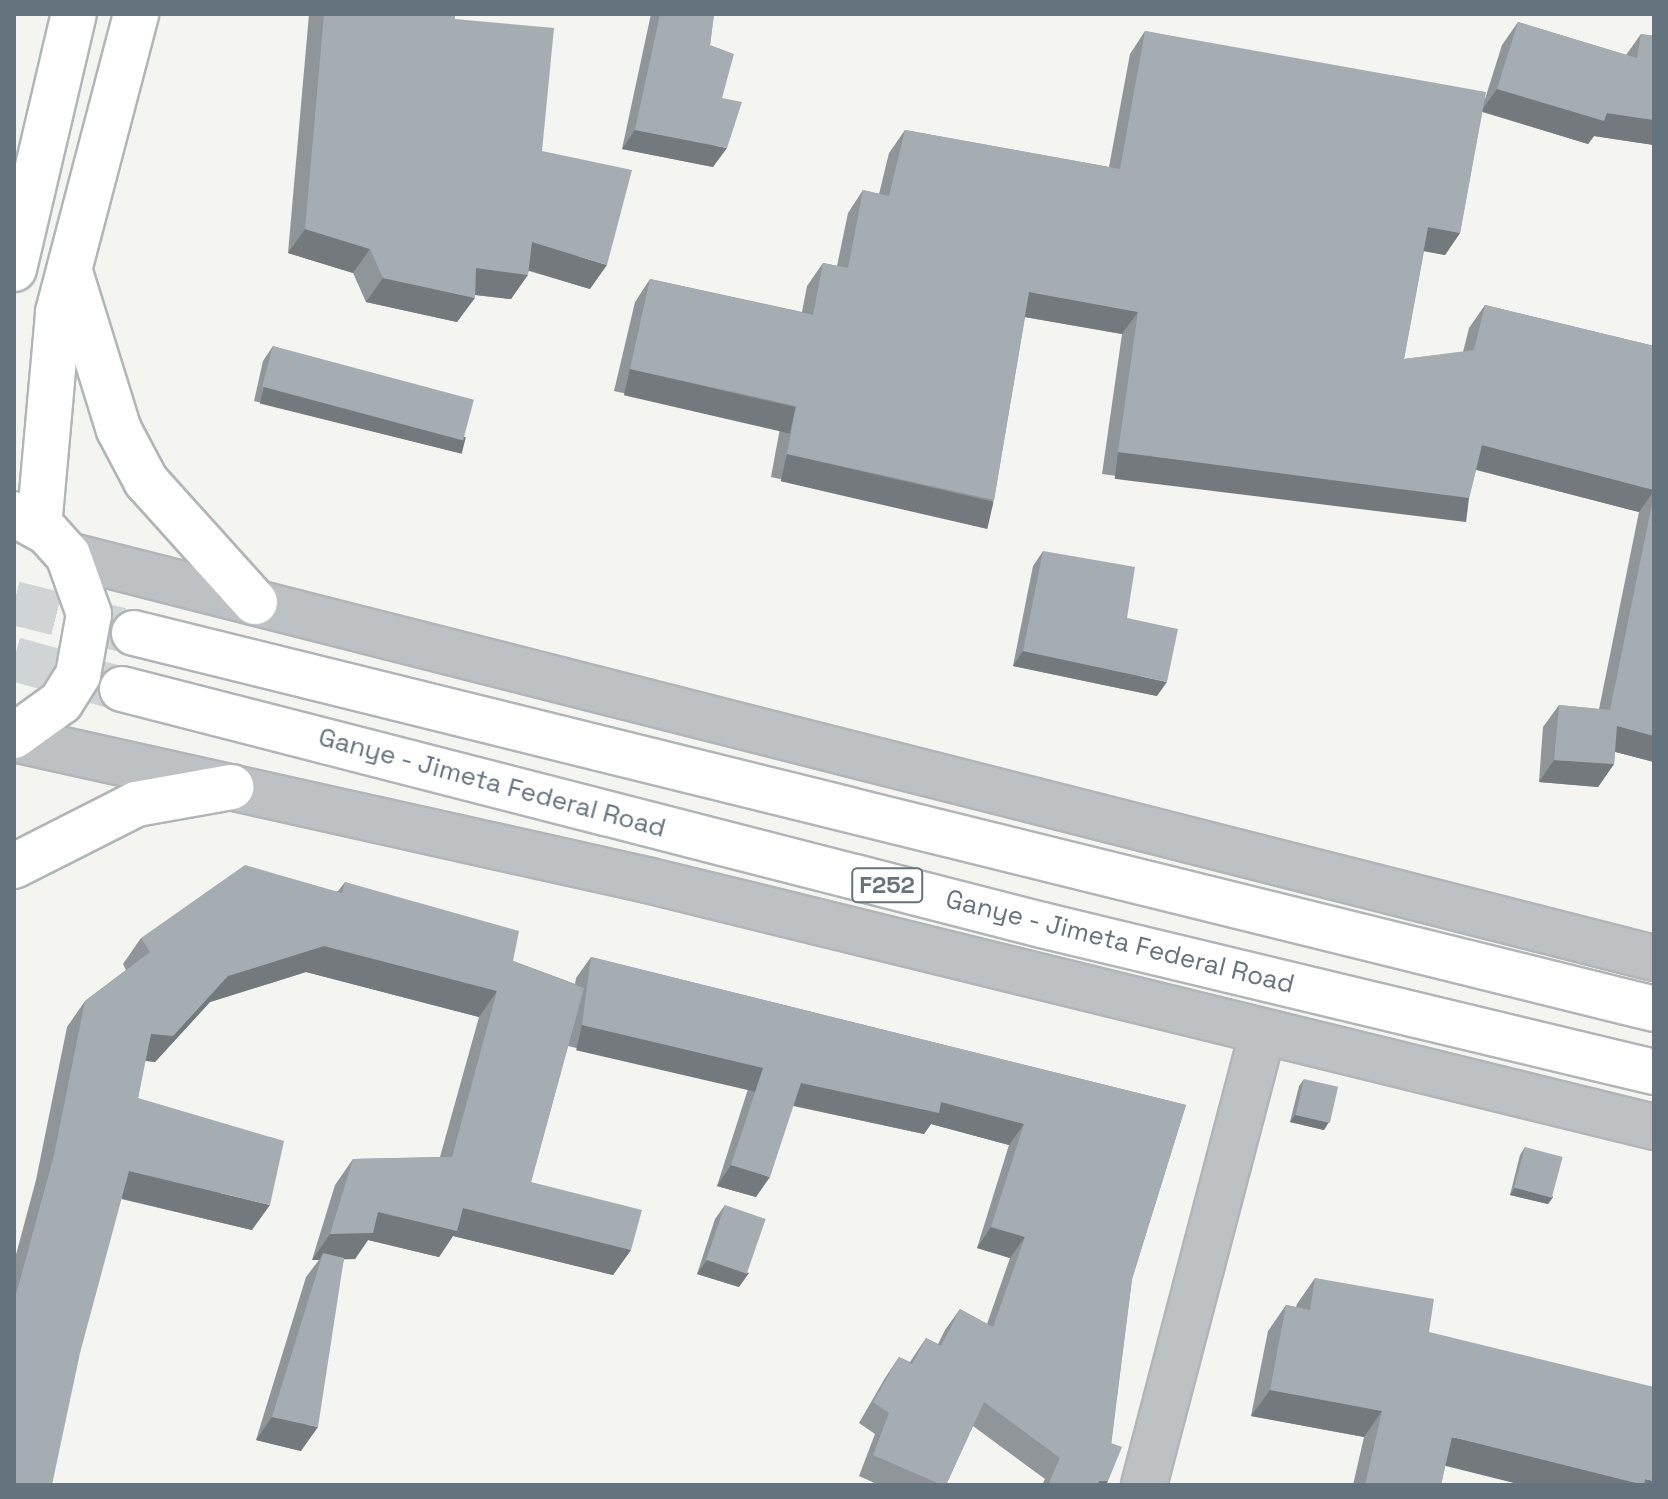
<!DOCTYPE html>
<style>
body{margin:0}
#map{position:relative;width:1668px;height:1499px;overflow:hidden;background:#f4f4f0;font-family:"Space Grotesk",sans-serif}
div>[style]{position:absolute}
.major-tunnel>*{height:44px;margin-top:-22px;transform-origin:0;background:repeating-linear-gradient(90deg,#d0d4d4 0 44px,transparent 0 66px)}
.roads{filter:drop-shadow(2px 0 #b1b5b8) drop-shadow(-2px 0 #b1b5b8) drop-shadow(0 2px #b1b5b8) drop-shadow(0 -2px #b1b5b8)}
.minor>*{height:44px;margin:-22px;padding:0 22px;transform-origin:22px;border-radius:22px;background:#bdc1c4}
.major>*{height:44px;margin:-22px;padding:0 22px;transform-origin:22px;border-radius:22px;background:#fff}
.wall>*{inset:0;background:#8f9599}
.shaded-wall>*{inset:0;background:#74797d;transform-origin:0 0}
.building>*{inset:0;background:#a6adb2;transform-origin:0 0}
span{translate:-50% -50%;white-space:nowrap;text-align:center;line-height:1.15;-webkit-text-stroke:8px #fff;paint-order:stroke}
.shield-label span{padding:2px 6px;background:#fff;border:2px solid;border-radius:6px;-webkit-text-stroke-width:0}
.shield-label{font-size:24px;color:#65737f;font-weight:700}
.street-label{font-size:26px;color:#65737f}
.frame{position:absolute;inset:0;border:16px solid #65737f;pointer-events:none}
</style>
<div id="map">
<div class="major-tunnel">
<div style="left:14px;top:603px;width:124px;rotate:14deg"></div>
<div style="left:14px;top:659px;width:112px;rotate:15.5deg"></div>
</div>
<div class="roads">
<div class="minor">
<div style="left:68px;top:555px;width:1636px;rotate:14.26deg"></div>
<div style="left:14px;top:739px;width:649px;rotate:12.56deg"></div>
<div style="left:647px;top:880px;width:1037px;rotate:13.78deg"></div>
<div style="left:1144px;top:1485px;width:465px;rotate:-75.3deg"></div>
</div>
<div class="major">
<div style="left:14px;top:269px;width:262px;rotate:-76.8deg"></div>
<div style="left:70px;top:272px;width:165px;rotate:72.8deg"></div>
<div style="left:119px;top:430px;width:58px;rotate:62.1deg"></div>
<div style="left:146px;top:481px;width:163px;rotate:48deg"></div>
<div style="left:14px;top:514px;width:38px;rotate:29deg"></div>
<div style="left:47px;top:532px;width:31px;rotate:48deg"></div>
<div style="left:68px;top:555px;width:63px;rotate:70.4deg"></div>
<div style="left:89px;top:614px;width:62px;rotate:100.2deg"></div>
<div style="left:78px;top:675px;width:32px;rotate:122deg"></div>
<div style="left:61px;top:702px;width:58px;rotate:144.1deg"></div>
<div style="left:39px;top:527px;width:216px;rotate:-84.9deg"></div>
<div style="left:58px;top:312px;width:308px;rotate:-75.3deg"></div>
<div style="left:134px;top:633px;width:1566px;rotate:13.89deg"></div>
<div style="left:122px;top:689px;width:950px;rotate:14.39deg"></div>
<div style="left:1042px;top:925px;width:629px;rotate:13.51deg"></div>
<div style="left:14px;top:866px;width:137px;rotate:-26.9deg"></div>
<div style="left:136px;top:804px;width:97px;rotate:-10.1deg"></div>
</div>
</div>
<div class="wall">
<div style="clip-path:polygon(309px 14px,455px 14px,455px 19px,542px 151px,590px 289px,529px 271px,511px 299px,475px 295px,457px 322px,366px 302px,353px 273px,288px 253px)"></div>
<div style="clip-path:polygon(651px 14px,714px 14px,710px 45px,722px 98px,713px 167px,622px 149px)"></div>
<div style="clip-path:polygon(1518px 22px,1626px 55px,1641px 34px,1654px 36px,1654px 145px,1594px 136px,1588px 144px,1482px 112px,1460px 233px,1445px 255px,1424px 251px,1404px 359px,1463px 352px,1469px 328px,1485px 305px,1654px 346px,1654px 762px,1615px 752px,1614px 764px,1598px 787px,1539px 782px,1543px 727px,1559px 705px,1599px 709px,1639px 512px,1476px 470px,1469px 498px,1453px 520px,1102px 474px,1122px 334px,1025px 317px,994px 500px,978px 523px,771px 477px,780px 428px,614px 391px,635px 302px,650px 279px,802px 312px,807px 286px,823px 263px,837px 266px,848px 213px,863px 190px,879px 194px,889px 153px,905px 130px,1109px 167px,1130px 54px,1145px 31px,1485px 99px,1502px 45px)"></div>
<div style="clip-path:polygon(273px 346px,456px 452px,254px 401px,263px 361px)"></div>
<div style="clip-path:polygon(1043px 551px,1157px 696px,1013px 666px,1033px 566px)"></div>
<div style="clip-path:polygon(345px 882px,513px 961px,575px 984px,576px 978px,591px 957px,1186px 1105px,1132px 1279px,1106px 1485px,1042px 1485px,1045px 1479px,973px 1426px,946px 1485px,879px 1485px,859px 1476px,875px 1434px,859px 1423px,885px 1378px,899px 1357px,910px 1362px,926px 1338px,938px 1344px,945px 1330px,960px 1309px,987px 1324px,1010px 1258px,977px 1248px,1009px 1145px,931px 1124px,924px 1134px,793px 1106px,756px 1197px,717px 1186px,748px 1089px,568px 1046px,531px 1182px,631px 1250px,613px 1275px,453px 1236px,439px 1257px,368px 1240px,355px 1259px,344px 1259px,301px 1451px,256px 1440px,306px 1277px,319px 1260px,312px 1260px,335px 1185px,353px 1159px,440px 1157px,479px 1017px,306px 972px,210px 1002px,155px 1062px,145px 1061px,138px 1098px,252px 1230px,121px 1199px,14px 1485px,14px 1262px,36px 1180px,67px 1027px,85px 1001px,126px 970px,123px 964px,141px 938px,338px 891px)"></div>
<div style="clip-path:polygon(1304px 1079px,1324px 1130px,1290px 1122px,1299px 1086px)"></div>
<div style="clip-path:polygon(1525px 1147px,1553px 1197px,1548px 1204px,1510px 1195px,1520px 1155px)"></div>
<div style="clip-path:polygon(725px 1205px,739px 1287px,697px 1274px,715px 1219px)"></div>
<div style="clip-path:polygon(1315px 1278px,1429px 1332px,1445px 1466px,1441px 1485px,1353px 1485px,1364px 1437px,1251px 1416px,1268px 1331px,1286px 1305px,1296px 1307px,1297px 1304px)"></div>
</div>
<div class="shaded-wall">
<div style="clip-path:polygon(1497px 89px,1607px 113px,1654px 120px,1654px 145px,1594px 136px,1588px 144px,1481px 111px)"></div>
<div style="clip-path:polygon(635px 130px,727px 148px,713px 167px,622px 149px)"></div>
<div style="clip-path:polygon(1428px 227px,1460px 233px,1445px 255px,1412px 249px)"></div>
<div style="clip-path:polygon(305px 229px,370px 249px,353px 273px,288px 253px)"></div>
<div style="clip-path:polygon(532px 242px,607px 265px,590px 289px,515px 266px)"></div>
<div style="clip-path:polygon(476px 268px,528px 275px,511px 299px,459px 293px)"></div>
<div style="clip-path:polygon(383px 278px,475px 298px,457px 322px,366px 302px)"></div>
<div style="clip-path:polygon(1029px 292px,1138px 312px,1122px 334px,1013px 315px)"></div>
<div style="left:630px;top:369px;width:170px;height:27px;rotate:13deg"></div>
<div style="left:264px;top:387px;width:208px;height:17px;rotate:14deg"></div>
<div style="clip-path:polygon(1482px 445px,1654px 490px,1654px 491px,1639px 512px,1466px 467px)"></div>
<div style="left:1118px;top:452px;width:354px;height:27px;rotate:7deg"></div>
<div style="left:787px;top:454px;width:212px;height:28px;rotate:13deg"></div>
<div style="clip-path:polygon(1023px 651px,1167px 682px,1157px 696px,1013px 666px)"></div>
<div style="clip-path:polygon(1617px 726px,1654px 736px,1654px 762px,1601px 748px)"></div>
<div style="clip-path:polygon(1554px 760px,1614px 764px,1598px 787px,1539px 782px)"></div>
<div style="clip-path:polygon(324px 946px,497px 991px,479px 1017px,306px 972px,210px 1002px,155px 1062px,133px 1059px,151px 1034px,228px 976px)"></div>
<div style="left:582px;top:1025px;width:186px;height:26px;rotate:13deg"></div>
<div style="clip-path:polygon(801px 1083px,941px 1102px,1024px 1124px,1009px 1145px,931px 1124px,924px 1134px,786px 1104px)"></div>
<div style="clip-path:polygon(1295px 1115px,1329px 1122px,1324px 1130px,1290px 1122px)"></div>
<div style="clip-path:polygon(731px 1165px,770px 1177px,756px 1197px,717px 1186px)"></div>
<div style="clip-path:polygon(129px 1171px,270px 1205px,252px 1230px,111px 1196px)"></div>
<div style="clip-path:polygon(1515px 1188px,1553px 1197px,1548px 1204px,1510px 1195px)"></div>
<div style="clip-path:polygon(463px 1208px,631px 1250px,613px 1275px,453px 1236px,439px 1257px,368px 1240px,355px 1259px,321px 1260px,323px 1253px,319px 1260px,312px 1260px,330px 1234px,378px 1212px)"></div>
<div style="clip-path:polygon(991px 1227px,1025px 1237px,1010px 1258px,977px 1248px)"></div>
<div style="clip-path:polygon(707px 1260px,749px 1273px,739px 1287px,697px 1274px)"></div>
<div style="clip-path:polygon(1270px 1390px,1382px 1411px,1364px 1437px,1251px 1416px)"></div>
<div style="clip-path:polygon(272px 1417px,318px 1427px,301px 1451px,256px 1440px)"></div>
<div style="clip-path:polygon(1452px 1437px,1645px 1479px,1654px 1481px,1654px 1485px,1522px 1485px,1434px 1463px)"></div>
<div style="clip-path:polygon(1099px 1481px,1108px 1481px,1106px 1485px,1097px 1485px)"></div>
</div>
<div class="building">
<div style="clip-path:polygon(324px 14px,455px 14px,455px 19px,554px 28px,542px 151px,632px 170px,607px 265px,532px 242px,528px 275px,476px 268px,475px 298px,383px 278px,370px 249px,305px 229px)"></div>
<div style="clip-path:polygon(660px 14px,714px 14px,710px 45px,734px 54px,722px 98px,742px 102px,727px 148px,635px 130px)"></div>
<div style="clip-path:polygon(1518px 22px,1637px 58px,1641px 34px,1654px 36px,1654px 120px,1607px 113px,1604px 121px,1497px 89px)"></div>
<div style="clip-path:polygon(1145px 31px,1486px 92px,1460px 233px,1428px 227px,1404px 359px,1474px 350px,1485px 305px,1654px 346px,1654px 490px,1482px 445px,1469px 498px,1118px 452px,1138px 312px,1029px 292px,994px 500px,787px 454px,796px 406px,630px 369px,650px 279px,813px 315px,823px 263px,848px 268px,863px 190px,889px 196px,905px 130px,1120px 169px)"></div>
<div style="left:273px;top:346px;width:208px;height:42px;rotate:15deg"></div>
<div style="clip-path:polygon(1654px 494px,1654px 736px,1617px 726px,1614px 764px,1554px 760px,1559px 705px,1610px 710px)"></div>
<div style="clip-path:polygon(1043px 551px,1135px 567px,1127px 618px,1178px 629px,1167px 682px,1023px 651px)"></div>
<div style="clip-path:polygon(245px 865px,342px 893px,345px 882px,519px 931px,513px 961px,584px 988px,531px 1182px,642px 1210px,631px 1250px,463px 1208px,457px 1231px,378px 1212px,373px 1233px,330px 1234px,353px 1159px,452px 1157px,497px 991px,324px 946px,228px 976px,173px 1036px,151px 1034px,138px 1098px,284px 1141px,270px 1205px,129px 1171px,80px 1353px,52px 1485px,14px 1485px,14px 1302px,54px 1155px,85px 1001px,150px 952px,141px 938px)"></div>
<div style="clip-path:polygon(591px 957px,1186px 1105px,1132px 1279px,1111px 1443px,1122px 1447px,1108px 1481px,1099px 1481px,1098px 1485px,1048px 1485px,1060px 1458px,984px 1402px,946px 1485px,942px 1485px,873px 1455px,889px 1413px,873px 1402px,899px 1357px,912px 1364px,926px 1338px,941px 1346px,960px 1309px,993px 1327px,1025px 1237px,991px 1227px,1024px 1124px,941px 1102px,939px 1113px,801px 1083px,770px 1177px,731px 1165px,763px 1068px,582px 1025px)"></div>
<div style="left:1304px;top:1079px;width:35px;height:37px;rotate:13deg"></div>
<div style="left:1525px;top:1147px;width:39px;height:42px;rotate:15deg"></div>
<div style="left:725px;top:1205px;width:43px;height:58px;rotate:19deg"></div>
<div style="clip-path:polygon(323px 1253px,344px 1258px,318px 1427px,272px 1417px)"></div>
<div style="clip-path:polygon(1315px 1278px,1434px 1299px,1429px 1332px,1654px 1387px,1654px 1481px,1645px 1479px,1644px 1485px,1452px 1437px,1441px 1485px,1365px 1485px,1382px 1411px,1270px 1390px,1286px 1305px,1310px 1310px)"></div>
</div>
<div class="shield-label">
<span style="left:887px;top:885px">F252</span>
</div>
<div class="street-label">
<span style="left:492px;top:783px;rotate:15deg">Ganye - Jimeta Federal Road</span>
<span style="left:1120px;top:942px;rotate:14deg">Ganye - Jimeta Federal Road</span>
</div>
<div class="frame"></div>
</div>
